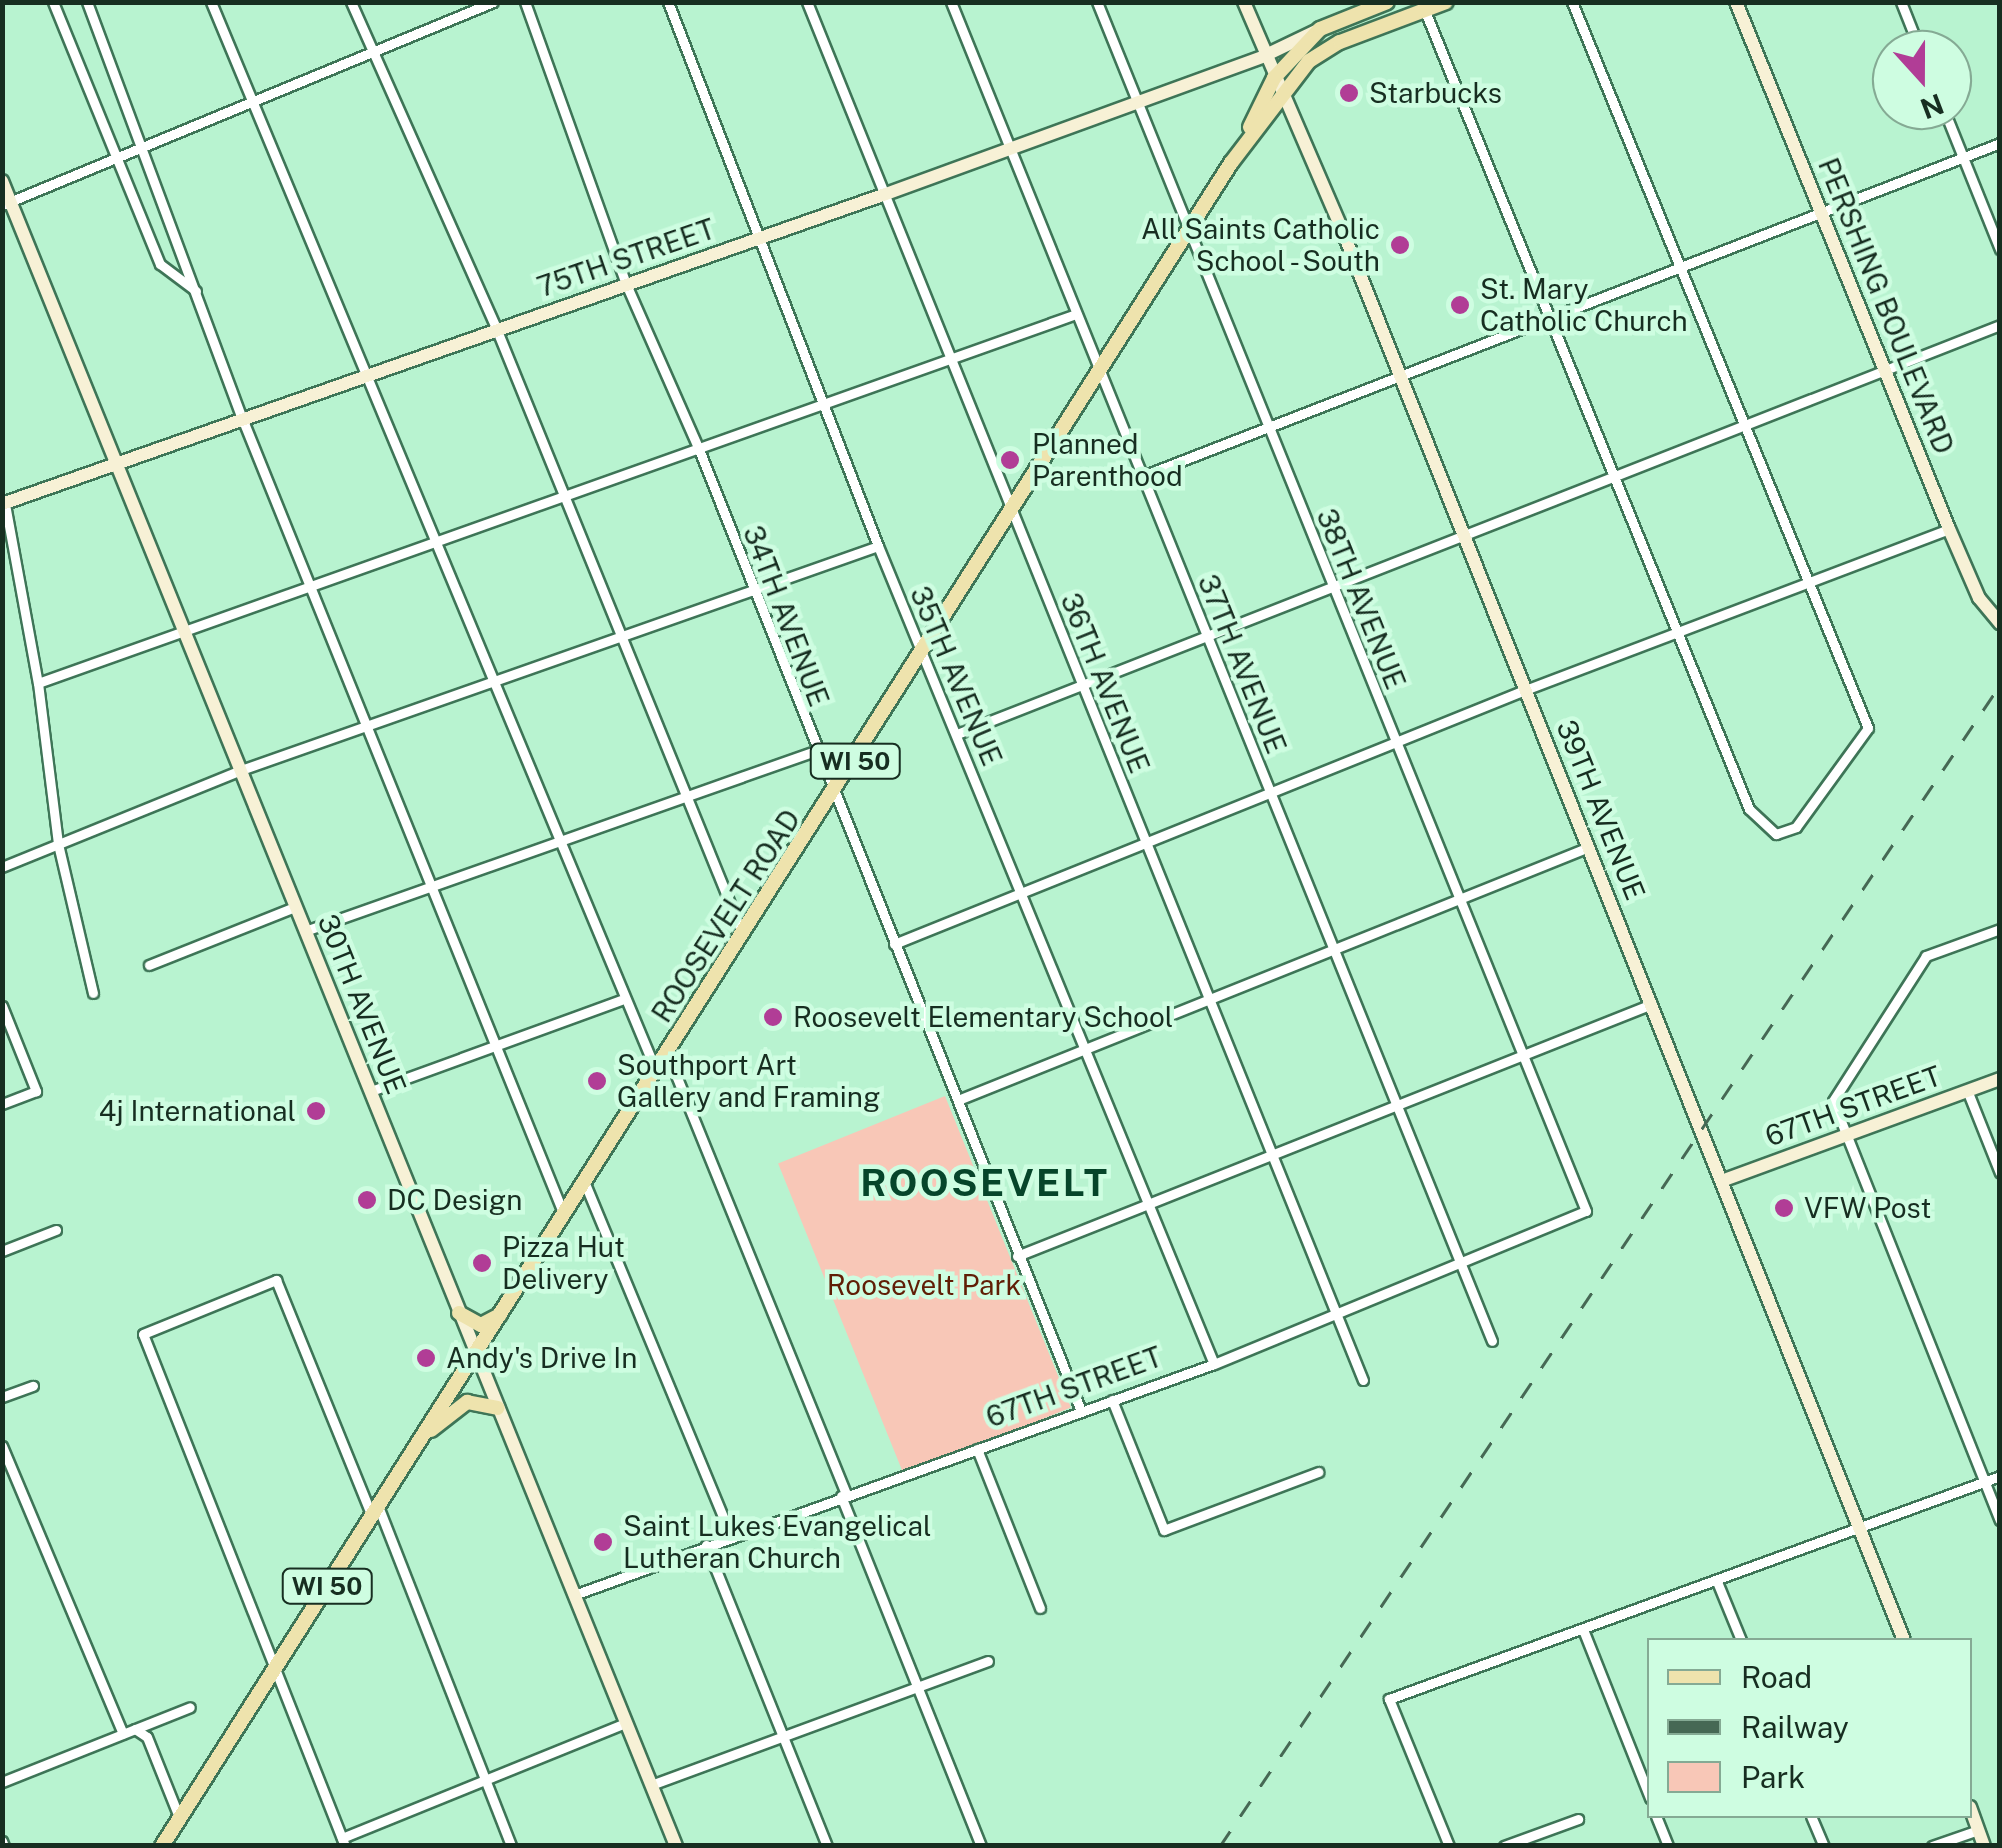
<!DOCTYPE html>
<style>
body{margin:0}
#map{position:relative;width:2002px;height:1848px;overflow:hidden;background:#b8f3d0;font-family:"Public Sans",sans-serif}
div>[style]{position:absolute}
.green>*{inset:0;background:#f8c7b7;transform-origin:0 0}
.roads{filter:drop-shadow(2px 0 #3e7557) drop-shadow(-2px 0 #3e7557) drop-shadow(0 2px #3e7557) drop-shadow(0 -2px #3e7557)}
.street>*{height:9px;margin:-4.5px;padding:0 4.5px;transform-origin:4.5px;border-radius:4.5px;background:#fff}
.secondary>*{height:12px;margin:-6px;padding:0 6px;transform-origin:6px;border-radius:6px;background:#f7f1d6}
.primary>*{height:14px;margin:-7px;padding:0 7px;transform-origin:7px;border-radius:7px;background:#eee3ad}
.rail>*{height:2.5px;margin-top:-1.25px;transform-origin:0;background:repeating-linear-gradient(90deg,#466854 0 18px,transparent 0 36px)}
.dots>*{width:28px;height:28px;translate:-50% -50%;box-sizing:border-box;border:5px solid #cefde1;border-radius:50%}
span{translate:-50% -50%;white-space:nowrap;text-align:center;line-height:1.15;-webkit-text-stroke:9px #cefde1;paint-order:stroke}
.shield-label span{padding:2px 8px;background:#cefde1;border:2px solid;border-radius:8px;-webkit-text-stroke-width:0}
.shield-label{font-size:25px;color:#172e21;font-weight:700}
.poi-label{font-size:28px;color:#172e21}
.left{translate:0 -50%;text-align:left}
.right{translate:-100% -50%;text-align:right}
.street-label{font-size:28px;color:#172e21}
.park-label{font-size:28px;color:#601d05}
.district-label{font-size:38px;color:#06452a;font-weight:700;letter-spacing:2.5px}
.frame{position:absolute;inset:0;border:5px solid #172e21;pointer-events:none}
.legend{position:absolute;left:1647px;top:1638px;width:325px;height:180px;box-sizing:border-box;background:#cefde1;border:2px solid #85aa94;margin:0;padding:12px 18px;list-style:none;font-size:30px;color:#172e21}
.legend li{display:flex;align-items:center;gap:20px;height:50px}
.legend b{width:50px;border:2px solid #85aa94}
.north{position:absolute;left:1872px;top:30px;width:100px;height:100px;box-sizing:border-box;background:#cefde1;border:2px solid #85aa94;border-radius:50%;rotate:159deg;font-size:28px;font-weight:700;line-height:40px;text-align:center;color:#172e21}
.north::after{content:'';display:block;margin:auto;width:35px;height:45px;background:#b13d96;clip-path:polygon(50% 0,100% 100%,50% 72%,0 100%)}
</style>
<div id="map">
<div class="green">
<div style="left:945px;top:1096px;width:336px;height:180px;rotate:68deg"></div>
</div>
<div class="roads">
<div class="street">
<div style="left:53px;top:2px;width:283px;rotate:67.8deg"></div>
<div style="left:160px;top:264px;width:45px;rotate:36.9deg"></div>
<div style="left:87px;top:2px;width:444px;rotate:69.6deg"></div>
<div style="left:242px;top:418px;width:860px;rotate:68deg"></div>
<div style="left:211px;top:2px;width:1158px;rotate:67.4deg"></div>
<div style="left:351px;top:2px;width:357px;rotate:66deg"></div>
<div style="left:496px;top:328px;width:653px;rotate:67.87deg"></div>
<div style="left:525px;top:2px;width:300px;rotate:70.3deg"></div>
<div style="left:626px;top:284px;width:178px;rotate:66.2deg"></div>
<div style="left:698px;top:447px;width:1037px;rotate:68.33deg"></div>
<div style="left:668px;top:2px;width:583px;rotate:68.89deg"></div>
<div style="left:878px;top:546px;width:884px;rotate:67.67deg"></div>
<div style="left:807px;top:2px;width:1486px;rotate:68.03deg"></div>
<div style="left:951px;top:2px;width:1444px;rotate:68deg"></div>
<div style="left:1901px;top:2px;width:52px;rotate:68.4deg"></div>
<div style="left:1425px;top:11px;width:861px;rotate:67.9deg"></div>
<div style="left:1749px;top:809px;width:37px;rotate:43deg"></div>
<div style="left:1776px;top:834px;width:21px;rotate:-19deg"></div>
<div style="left:1796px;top:827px;width:122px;rotate:-54deg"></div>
<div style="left:1868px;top:728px;width:784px;rotate:-112.18deg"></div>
<div style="left:1944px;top:110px;width:150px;rotate:68.1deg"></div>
<div style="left:2px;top:205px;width:531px;rotate:-22.46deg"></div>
<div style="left:1145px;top:475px;width:917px;rotate:-21.22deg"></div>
<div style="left:5px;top:504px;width:182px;rotate:79.6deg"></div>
<div style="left:38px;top:683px;width:162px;rotate:82.9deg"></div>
<div style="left:58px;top:844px;width:153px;rotate:76.8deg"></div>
<div style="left:38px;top:683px;width:1102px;rotate:-19.57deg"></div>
<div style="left:957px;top:734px;width:1120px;rotate:-21.41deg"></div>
<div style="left:2px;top:867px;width:258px;rotate:-22.1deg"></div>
<div style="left:241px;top:770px;width:675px;rotate:-19.37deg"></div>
<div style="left:2000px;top:929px;width:79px;rotate:160deg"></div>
<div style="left:1926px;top:956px;width:172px;rotate:122.7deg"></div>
<div style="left:1833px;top:1101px;width:451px;rotate:68.3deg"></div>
<div style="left:305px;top:931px;width:541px;rotate:-19.44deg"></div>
<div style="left:894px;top:944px;width:680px;rotate:-21.93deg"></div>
<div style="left:1525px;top:690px;width:454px;rotate:-20.8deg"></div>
<div style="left:149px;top:965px;width:157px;rotate:-21.7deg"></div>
<div style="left:2px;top:1006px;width:92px;rotate:68.2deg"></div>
<div style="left:36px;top:1091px;width:36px;rotate:159deg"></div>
<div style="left:667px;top:1053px;width:476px;rotate:67.9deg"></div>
<div style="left:1967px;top:1090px;width:89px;rotate:68.3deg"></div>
<div style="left:371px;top:1091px;width:266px;rotate:-20deg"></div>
<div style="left:958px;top:1100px;width:680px;rotate:-21.85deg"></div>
<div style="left:586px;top:1186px;width:379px;rotate:67.5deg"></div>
<div style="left:2px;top:1251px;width:58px;rotate:-21.3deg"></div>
<div style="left:1017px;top:1256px;width:683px;rotate:-21.65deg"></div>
<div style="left:2px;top:1397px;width:33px;rotate:-20deg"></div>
<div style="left:1112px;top:1400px;width:140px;rotate:68.2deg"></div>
<div style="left:1164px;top:1530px;width:165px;rotate:-20.6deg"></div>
<div style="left:2px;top:1446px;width:312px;rotate:67.2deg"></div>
<div style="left:977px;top:1449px;width:171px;rotate:68.4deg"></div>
<div style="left:841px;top:1496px;width:377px;rotate:68.2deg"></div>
<div style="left:378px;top:1506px;width:365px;rotate:68.6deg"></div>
<div style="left:706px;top:1545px;width:324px;rotate:68.1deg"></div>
<div style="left:1718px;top:1584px;width:61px;rotate:67.7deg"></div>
<div style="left:574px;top:1595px;width:680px;rotate:-19.85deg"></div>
<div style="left:1214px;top:1364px;width:402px;rotate:-22.4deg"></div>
<div style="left:1586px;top:1211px;width:1304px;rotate:-112.02deg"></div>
<div style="left:1584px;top:1632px;width:179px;rotate:68.3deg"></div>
<div style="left:135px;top:1729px;width:14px;rotate:34deg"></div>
<div style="left:147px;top:1737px;width:86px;rotate:68.2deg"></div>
<div style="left:2px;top:1782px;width:202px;rotate:-21.7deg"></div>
<div style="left:651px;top:1785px;width:359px;rotate:-20.2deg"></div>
<div style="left:1656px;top:1816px;width:32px;rotate:68deg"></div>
<div style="left:1811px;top:1816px;width:33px;rotate:67deg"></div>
<div style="left:342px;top:1838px;width:305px;rotate:-22.1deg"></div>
<div style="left:2px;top:1841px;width:5px;rotate:68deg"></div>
<div style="left:345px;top:1846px;width:550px;rotate:-111.53deg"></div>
<div style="left:143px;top:1334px;width:144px;rotate:-22.1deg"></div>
<div style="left:276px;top:1280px;width:255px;rotate:67.9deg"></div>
<div style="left:1449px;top:1846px;width:159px;rotate:-112.2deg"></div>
<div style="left:1389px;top:1699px;width:650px;rotate:-20.05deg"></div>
<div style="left:1504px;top:1846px;width:79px;rotate:-20deg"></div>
<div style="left:1932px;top:1846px;width:49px;rotate:-19.2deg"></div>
</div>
<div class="secondary">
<div style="left:1244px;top:2px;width:256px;rotate:66.7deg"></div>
<div style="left:1345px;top:237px;width:1510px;rotate:68.28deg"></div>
<div style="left:1736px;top:2px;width:568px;rotate:67.99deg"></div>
<div style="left:1949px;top:529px;width:75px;rotate:66.5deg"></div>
<div style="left:1979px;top:598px;width:33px;rotate:50deg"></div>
<div style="left:2px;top:181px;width:1796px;rotate:67.96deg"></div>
<div style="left:2px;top:504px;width:934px;rotate:-19.33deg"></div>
<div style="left:883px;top:195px;width:406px;rotate:-20deg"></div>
<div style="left:1264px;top:56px;width:62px;rotate:-25.7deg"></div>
<div style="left:1724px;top:1180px;width:294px;rotate:-20.1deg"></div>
<div style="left:1970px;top:1807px;width:41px;rotate:70.3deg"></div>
</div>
<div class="primary">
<div style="left:1250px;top:127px;width:55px;rotate:-63.9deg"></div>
<div style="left:1274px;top:78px;width:67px;rotate:-46.8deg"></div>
<div style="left:1320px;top:29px;width:72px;rotate:-21.9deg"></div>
<div style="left:459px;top:1313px;width:25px;rotate:29deg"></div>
<div style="left:481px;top:1325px;width:21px;rotate:-28deg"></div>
<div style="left:431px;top:1430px;width:46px;rotate:-37.9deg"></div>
<div style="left:467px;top:1402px;width:31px;rotate:11deg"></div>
<div style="left:162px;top:1846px;width:1994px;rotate:-57.58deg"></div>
<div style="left:1231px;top:163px;width:128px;rotate:-52.6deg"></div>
<div style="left:1309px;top:61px;width:36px;rotate:-32deg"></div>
<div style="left:1340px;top:42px;width:113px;rotate:-20.7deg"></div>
</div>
</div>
<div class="rail">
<div style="left:1220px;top:1846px;width:1399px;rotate:-56.11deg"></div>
</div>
<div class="dots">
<div style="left:1349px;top:93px;background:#b13d96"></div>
<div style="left:1400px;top:245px;background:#b13d96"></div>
<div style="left:1460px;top:305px;background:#b13d96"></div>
<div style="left:1010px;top:460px;background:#b13d96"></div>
<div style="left:773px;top:1017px;background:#b13d96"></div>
<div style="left:597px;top:1081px;background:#b13d96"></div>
<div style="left:316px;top:1111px;background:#b13d96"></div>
<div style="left:367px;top:1200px;background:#b13d96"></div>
<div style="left:1784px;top:1208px;background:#b13d96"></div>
<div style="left:482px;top:1263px;background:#b13d96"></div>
<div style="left:426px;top:1358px;background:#b13d96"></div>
<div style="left:603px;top:1542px;background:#b13d96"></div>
</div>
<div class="shield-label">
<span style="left:855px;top:761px">WI 50</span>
<span style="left:327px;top:1586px">WI 50</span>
</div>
<div class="poi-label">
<span class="left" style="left:1369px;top:93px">Starbucks</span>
<span class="right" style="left:1380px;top:245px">All Saints Catholic<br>School - South</span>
<span class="left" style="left:1480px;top:305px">St. Mary<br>Catholic Church</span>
<span class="left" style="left:1032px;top:460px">Planned<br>Parenthood</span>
<span class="left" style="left:793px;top:1017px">Roosevelt Elementary School</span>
<span class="left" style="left:617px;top:1081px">Southport Art<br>Gallery and Framing</span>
<span class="right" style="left:296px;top:1111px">4j International</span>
<span class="left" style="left:387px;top:1200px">DC Design</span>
<span class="left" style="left:1804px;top:1208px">VFW Post</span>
<span class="left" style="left:502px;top:1263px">Pizza Hut<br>Delivery</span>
<span class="left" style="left:446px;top:1358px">Andy's Drive In</span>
<span class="left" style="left:623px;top:1542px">Saint Lukes Evangelical<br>Lutheran Church</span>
</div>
<div class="street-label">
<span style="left:626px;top:258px;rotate:-19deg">75TH STREET</span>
<span style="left:1886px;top:306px;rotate:68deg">PERSHING BOULEVARD</span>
<span style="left:1361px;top:599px;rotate:68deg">38TH AVENUE</span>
<span style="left:786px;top:616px;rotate:69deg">34TH AVENUE</span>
<span style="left:1242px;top:664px;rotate:68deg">37TH AVENUE</span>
<span style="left:956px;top:676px;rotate:67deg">35TH AVENUE</span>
<span style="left:1105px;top:683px;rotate:68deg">36TH AVENUE</span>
<span style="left:1601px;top:810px;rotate:68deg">39TH AVENUE</span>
<span style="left:726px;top:916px;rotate:-57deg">ROOSEVELT ROAD</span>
<span style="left:362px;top:1004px;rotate:68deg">30TH AVENUE</span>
<span style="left:1853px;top:1106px;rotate:-20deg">67TH STREET</span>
<span style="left:1074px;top:1387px;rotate:-20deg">67TH STREET</span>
</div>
<div class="park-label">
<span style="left:924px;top:1285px">Roosevelt Park</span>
</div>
<div class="district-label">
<span style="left:985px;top:1183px">ROOSEVELT</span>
</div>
<div class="frame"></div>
<ul class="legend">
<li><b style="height:12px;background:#eee3ad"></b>Road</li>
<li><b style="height:12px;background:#466854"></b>Railway</li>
<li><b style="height:28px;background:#f8c7b7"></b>Park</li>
</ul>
<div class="north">N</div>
</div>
